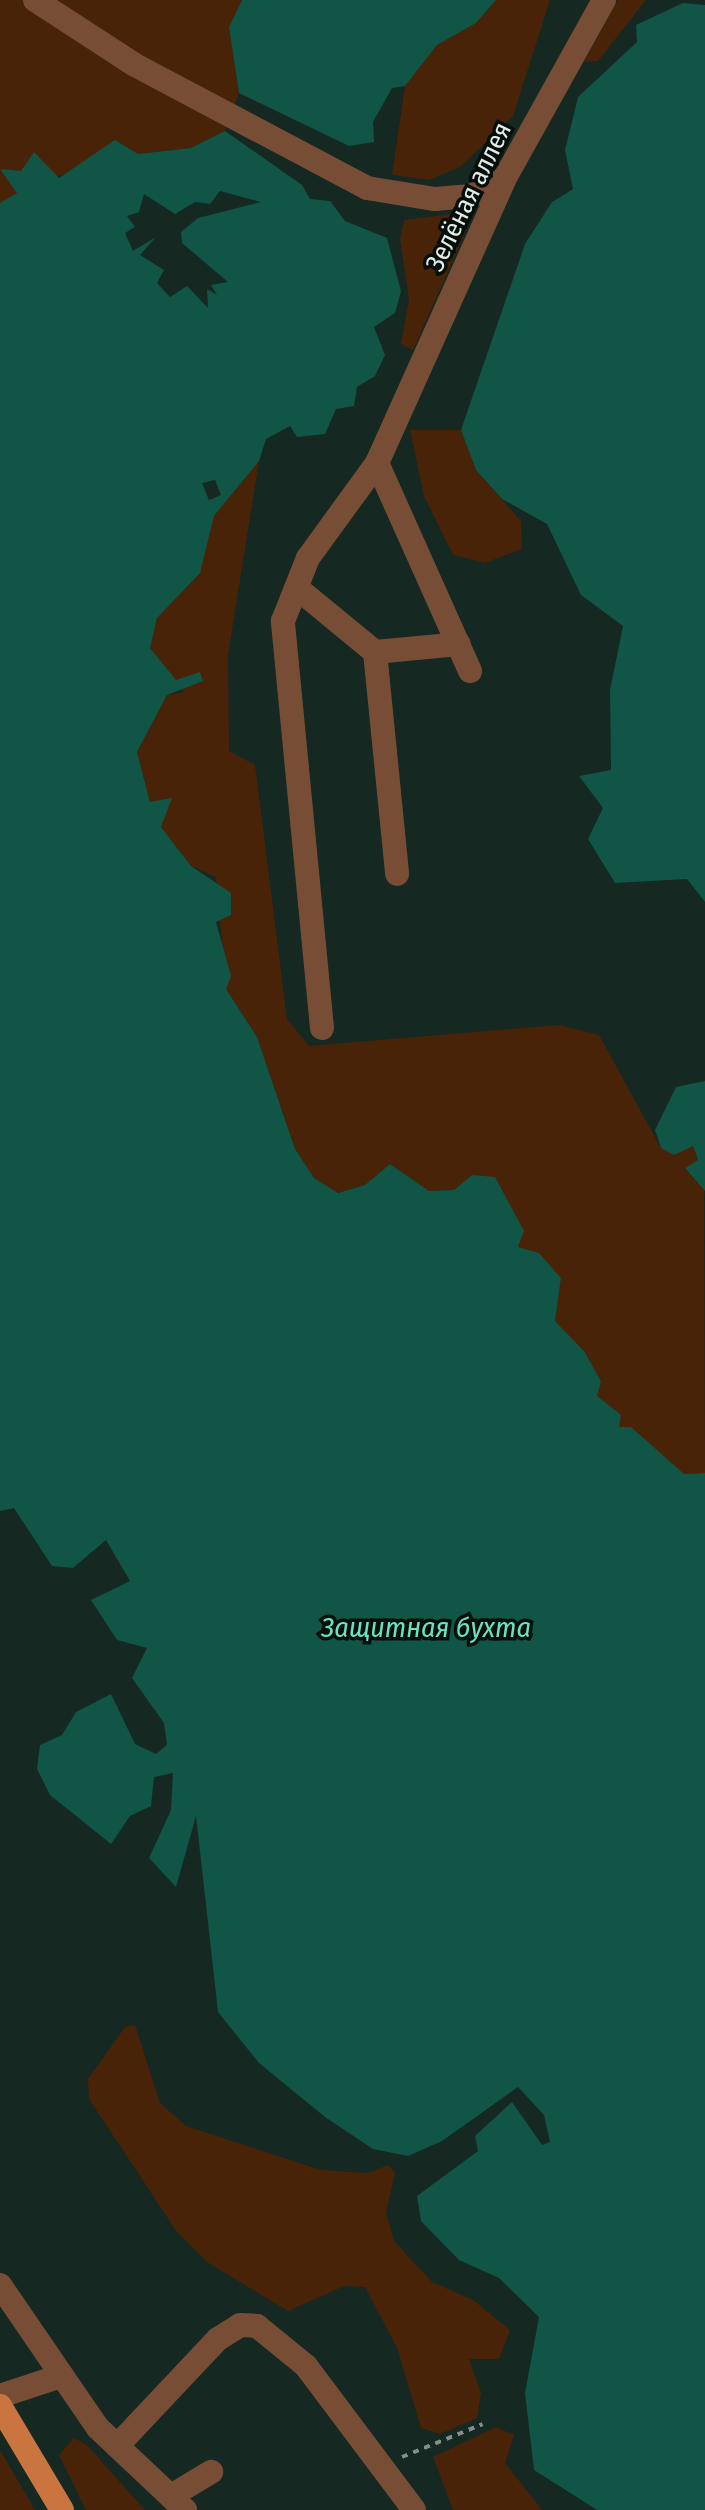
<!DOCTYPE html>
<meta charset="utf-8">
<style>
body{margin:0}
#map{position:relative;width:705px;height:2510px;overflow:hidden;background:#152822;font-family:"Fira Sans Condensed",sans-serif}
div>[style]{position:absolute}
.green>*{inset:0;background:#492308}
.water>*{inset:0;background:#105545}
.path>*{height:4px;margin-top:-2px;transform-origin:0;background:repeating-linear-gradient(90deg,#81908b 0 6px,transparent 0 12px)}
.minor>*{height:24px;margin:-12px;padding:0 12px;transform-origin:12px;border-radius:12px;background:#774e35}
.major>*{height:24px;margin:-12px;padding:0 12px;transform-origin:12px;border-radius:12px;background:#ca753f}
span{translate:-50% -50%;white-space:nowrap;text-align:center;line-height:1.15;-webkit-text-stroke:7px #070f0c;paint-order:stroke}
.street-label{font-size:26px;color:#e1ede8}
.water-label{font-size:28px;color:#6ae2c1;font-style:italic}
</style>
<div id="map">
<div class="green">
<div style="clip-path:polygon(0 0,242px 0,229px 27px,239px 93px,225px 131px,191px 148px,138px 154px,115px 140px,88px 163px,0 203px)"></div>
<div style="clip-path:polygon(496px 0,550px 0,513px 116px,460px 167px,429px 180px,392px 175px,405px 86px,437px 45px,476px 23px)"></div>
<div style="clip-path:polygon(618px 0,646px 0,598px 61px,584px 62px)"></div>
<div style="clip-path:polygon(466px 212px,465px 233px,413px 350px,401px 344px,409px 299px,400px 239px,404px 220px)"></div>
<div style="clip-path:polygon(410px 430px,461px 430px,476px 470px,521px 521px,522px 549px,485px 563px,453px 555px,424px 496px)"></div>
<div style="clip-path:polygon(259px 461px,228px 655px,229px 751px,255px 765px,287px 1019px,309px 1046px,559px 1025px,599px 1035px,661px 1148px,693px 1145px,698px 1161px,685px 1169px,704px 1186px,705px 1473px,684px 1474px,618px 1428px,597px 1396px,601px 1381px,584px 1351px,555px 1321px,561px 1278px,517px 1247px,472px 1175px,454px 1190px,429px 1191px,390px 1164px,365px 1185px,338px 1193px,314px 1178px,295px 1149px,257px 1037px,226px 989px,216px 877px,191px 866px,161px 827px,169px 802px,150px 802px,137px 752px,167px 695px,184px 692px,150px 648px,157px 618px,199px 573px,214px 516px)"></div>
<div style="clip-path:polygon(135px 2025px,160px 2103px,186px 2126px,321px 2170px,368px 2173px,388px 2165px,395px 2173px,386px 2213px,394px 2241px,432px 2282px,473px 2300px,510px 2330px,499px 2359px,469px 2359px,481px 2393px,477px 2418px,440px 2434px,421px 2428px,397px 2348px,365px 2287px,344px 2286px,288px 2311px,207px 2262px,177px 2232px,89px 2099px,88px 2079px,125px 2027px)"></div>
<div style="clip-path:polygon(496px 2427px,514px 2435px,505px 2463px,542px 2510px,453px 2510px,433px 2457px)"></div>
<div style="clip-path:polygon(74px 2438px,87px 2445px,145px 2510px,86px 2510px,59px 2455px)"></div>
<div style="clip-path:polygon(0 2450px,35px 2510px,0 2510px)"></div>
</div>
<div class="water">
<div style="clip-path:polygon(242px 0,496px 0,476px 23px,437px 45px,405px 86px,392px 88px,373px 122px,374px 142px,349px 146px,239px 93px,229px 27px)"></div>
<div style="clip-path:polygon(683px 3px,705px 5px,705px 902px,687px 879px,615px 883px,588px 839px,603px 808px,579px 776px,611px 770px,610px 690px,623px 626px,581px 595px,547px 524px,502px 499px,476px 470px,461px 430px,525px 244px,552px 202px,573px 189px,565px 150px,578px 97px,637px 42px,636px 25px)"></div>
<div style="clip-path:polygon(evenodd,225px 131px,302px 185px,310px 199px,330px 201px,345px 221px,387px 238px,401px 291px,395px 313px,374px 327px,385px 355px,375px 376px,357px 387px,354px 406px,336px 409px,325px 434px,297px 437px,290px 426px,266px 439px,259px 461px,214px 516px,200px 573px,157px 618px,150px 648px,176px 680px,200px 672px,203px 681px,167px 695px,137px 752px,150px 802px,172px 798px,161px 827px,191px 866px,231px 893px,231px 915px,216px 922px,231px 976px,226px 989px,257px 1037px,295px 1149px,314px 1178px,338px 1193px,365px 1185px,390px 1164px,429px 1191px,454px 1190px,472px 1175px,495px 1177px,524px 1231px,518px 1247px,539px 1253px,561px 1278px,555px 1321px,584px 1351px,601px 1381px,597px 1396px,621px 1415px,619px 1427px,631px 1427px,684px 1474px,705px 1473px,705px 2510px,597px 2510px,534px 2470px,525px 2393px,539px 2317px,499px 2278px,459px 2260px,421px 2221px,417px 2196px,478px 2151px,475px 2136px,512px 2102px,542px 2145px,550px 2142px,544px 2115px,518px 2087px,442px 2141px,408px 2156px,373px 2149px,325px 2117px,259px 2063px,218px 2012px,196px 1816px,176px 1887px,149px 1858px,171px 1810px,173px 1773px,154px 1777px,151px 1806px,130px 1816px,111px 1844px,50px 1795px,37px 1769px,40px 1745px,62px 1735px,76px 1712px,111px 1694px,135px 1744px,156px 1754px,167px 1745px,164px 1723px,132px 1678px,147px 1648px,117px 1640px,91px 1600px,130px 1581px,106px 1540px,73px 1568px,52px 1566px,14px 1508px,0 1511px,0 203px,17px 193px,0 169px,21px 171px,34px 152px,59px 178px,115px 140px,138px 154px,191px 148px,225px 131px,220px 191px,261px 202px,198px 218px,181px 232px,182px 243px,228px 282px,211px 285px,217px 295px,207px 289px,208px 308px,187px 286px,170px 297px,157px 283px,164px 270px,140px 255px,156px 237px,133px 251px,125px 233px,135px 227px,127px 216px,139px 212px,144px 194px,175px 214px,195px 202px,210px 204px,220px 191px,225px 131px,215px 480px,221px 495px,209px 500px,202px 483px,215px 480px)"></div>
<div style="clip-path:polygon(705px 1081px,705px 1191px,685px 1168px,698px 1160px,693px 1146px,674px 1155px,661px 1148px,655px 1130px,676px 1087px)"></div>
</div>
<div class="path">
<div style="left:402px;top:2457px;width:87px;rotate:-22.2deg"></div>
</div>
<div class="minor">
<div style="left:35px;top:0;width:119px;rotate:33deg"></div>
<div style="left:135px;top:65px;width:263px;rotate:27.9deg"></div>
<div style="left:367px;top:188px;width:69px;rotate:9.2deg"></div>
<div style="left:435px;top:199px;width:36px;rotate:-5deg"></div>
<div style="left:471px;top:196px;width:38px;rotate:-28deg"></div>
<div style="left:377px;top:463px;width:228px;rotate:65.9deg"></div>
<div style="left:297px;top:588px;width:101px;rotate:39.4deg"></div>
<div style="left:375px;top:652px;width:84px;rotate:-5.4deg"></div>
<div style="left:375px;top:652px;width:223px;rotate:84.3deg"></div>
<div style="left:322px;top:1028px;width:409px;rotate:-95.5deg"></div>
<div style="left:283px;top:621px;width:68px;rotate:-68.4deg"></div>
<div style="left:308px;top:558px;width:117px;rotate:-54deg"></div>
<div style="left:377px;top:463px;width:312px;rotate:-65.8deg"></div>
<div style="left:505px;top:178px;width:204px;rotate:-60.9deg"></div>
<div style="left:0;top:2285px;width:173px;rotate:55.6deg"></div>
<div style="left:98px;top:2428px;width:120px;rotate:43.3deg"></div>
<div style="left:0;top:2396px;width:64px;rotate:-18.2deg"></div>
<div style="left:117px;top:2446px;width:147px;rotate:-46.7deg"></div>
<div style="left:218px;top:2339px;width:26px;rotate:-32deg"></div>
<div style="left:240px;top:2325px;width:17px;rotate:3deg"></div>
<div style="left:257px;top:2326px;width:63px;rotate:39.2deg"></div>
<div style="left:306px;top:2366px;width:180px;rotate:53.1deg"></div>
<div style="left:171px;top:2496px;width:47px;rotate:-31deg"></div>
</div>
<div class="major">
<div style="left:0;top:2406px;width:121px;rotate:59.2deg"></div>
</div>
<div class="street-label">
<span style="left:469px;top:197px;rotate:-64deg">Зелёная аллея</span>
</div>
<div class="water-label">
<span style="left:426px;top:1628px">Защитная бухта</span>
</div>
</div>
